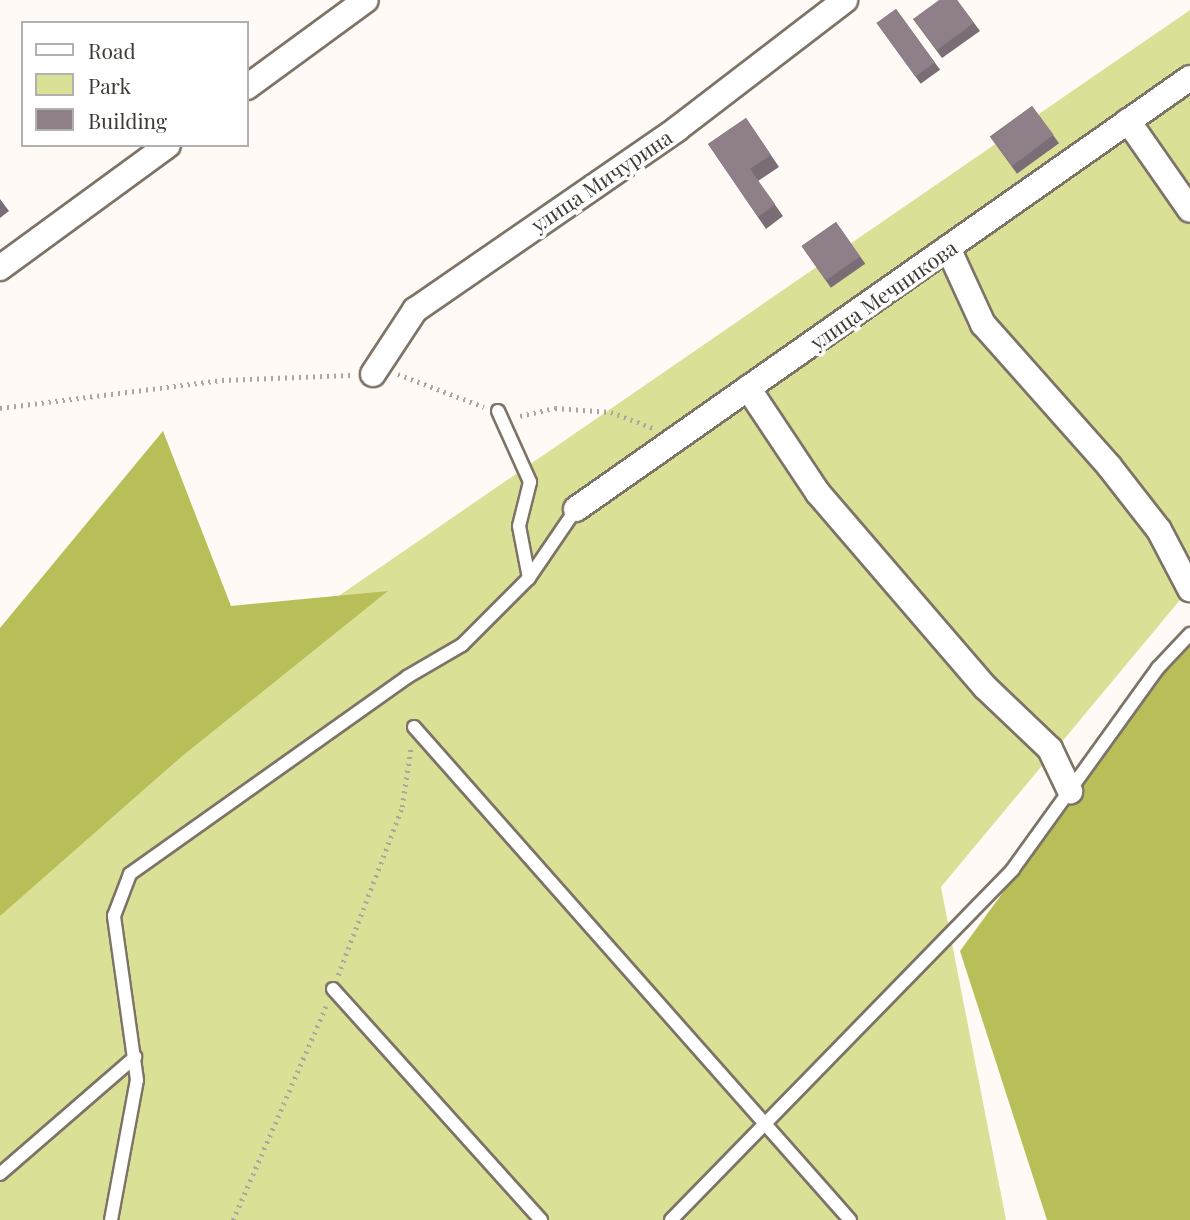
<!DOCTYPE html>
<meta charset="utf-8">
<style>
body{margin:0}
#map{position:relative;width:1190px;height:1220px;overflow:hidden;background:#fffaf5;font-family:"Playfair Display",serif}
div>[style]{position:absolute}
.green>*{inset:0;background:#dae196}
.forest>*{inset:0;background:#b8bf59}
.path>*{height:4.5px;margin-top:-2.25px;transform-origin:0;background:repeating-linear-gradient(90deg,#aba6a1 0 2px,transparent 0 7px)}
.roads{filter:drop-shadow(2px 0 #7e7367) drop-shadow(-2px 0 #7e7367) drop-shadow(0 2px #7e7367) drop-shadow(0 -2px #7e7367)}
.lane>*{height:12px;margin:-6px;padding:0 6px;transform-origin:6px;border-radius:6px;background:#fff}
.street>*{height:24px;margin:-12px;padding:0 12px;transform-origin:12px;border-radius:12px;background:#fff}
.wall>*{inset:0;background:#7a6d76;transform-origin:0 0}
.building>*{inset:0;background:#8e7f89;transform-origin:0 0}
span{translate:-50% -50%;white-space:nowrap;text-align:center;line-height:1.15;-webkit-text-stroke:7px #fff;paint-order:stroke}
.street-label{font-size:21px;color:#403b36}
.legend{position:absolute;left:21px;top:21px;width:228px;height:126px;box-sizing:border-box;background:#fff;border:2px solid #b3b1af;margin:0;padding:9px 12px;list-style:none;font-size:21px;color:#403b36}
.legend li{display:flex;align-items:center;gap:14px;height:35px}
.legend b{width:35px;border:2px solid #b3b1af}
</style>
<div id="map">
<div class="green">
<div style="clip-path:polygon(1190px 10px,1190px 588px,941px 887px,1006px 1220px,0 1220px,0 829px)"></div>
</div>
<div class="forest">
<div style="clip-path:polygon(163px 431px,231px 606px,388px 591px,181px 757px,0 916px,0 628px)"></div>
<div style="clip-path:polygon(1190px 638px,1190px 1220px,1047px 1220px,960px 951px)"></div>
</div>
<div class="path">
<div style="left:398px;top:374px;width:92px;rotate:21deg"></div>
<div style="left:0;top:408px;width:224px;rotate:-7.2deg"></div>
<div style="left:222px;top:380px;width:129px;rotate:-2.2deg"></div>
<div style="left:520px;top:416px;width:36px;rotate:-13deg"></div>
<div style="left:555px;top:408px;width:56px;rotate:4.1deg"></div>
<div style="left:611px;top:412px;width:45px;rotate:20.9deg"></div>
<div style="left:338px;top:975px;width:180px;rotate:-69.1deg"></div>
<div style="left:402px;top:807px;width:61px;rotate:-81.5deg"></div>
<div style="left:233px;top:1220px;width:233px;rotate:-66.5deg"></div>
</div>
<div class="roads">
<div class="lane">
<div style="left:498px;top:411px;width:78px;rotate:65.7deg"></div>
<div style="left:530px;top:482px;width:45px;rotate:104deg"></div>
<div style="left:519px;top:526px;width:53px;rotate:79.1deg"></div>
<div style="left:414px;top:727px;width:658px;rotate:48.51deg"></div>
<div style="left:333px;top:989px;width:311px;rotate:48deg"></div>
<div style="left:0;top:1174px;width:179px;rotate:-40.9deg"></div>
<div style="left:111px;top:1220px;width:142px;rotate:-79.5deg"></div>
<div style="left:137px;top:1080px;width:166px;rotate:-98deg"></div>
<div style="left:114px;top:916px;width:45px;rotate:-69.1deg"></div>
<div style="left:130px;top:874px;width:340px;rotate:-35.4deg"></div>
<div style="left:407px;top:677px;width:64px;rotate:-30.2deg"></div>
<div style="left:462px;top:645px;width:95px;rotate:-45deg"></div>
<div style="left:529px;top:578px;width:83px;rotate:-55.7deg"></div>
<div style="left:671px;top:1220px;width:490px;rotate:-45.7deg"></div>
<div style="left:1013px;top:869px;width:248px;rotate:-54.2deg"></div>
<div style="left:1158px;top:668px;width:47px;rotate:-46.7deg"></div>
</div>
<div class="street">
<div style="left:247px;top:87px;width:147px;rotate:-36.2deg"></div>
<div style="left:1128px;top:121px;width:108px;rotate:55.1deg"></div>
<div style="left:948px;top:248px;width:84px;rotate:65.3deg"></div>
<div style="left:983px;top:324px;width:190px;rotate:48.4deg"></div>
<div style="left:1109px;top:466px;width:81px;rotate:52deg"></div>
<div style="left:1159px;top:530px;width:67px;rotate:62.3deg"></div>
<div style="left:0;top:268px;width:208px;rotate:-36.2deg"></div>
<div style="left:373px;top:374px;width:77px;rotate:-56.7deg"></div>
<div style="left:415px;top:310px;width:318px;rotate:-34.6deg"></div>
<div style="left:677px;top:129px;width:212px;rotate:-37.5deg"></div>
<div style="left:748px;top:388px;width:126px;rotate:56.3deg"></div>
<div style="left:818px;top:493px;width:256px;rotate:49.3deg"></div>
<div style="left:985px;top:687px;width:90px;rotate:43.6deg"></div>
<div style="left:1050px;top:749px;width:47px;rotate:64.5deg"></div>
<div style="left:576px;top:509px;width:750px;rotate:-35.07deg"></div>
</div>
</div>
<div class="wall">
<div style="clip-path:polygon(957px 0,980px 31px,942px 58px,913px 19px)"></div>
<div style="left:896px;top:9px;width:75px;height:24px;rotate:54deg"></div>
<div style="left:1032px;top:106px;width:46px;height:52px;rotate:54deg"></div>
<div style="clip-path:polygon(746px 118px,779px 167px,758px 181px,783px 216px,766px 229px,708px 144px)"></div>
<div style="clip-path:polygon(0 199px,9px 211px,0 218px)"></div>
<div style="left:836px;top:222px;width:51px;height:42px;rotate:55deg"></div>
</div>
<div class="building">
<div style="clip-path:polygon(939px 0,957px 0,974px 23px,937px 50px,913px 19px)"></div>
<div style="left:896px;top:9px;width:66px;height:24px;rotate:54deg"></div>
<div style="left:1032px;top:106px;width:36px;height:52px;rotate:53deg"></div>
<div style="clip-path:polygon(746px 118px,771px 155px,750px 169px,775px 204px,758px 217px,708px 144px)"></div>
<div style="left:836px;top:222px;width:42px;height:42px;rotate:55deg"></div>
</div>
<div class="street-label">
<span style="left:601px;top:180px;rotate:-34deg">улица Мичурина</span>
<span style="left:883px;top:294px;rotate:-35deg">улица Мечникова</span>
</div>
<ul class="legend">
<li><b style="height:9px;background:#fff"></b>Road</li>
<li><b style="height:19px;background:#dae196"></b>Park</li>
<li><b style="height:19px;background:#8e7f89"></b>Building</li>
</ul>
</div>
